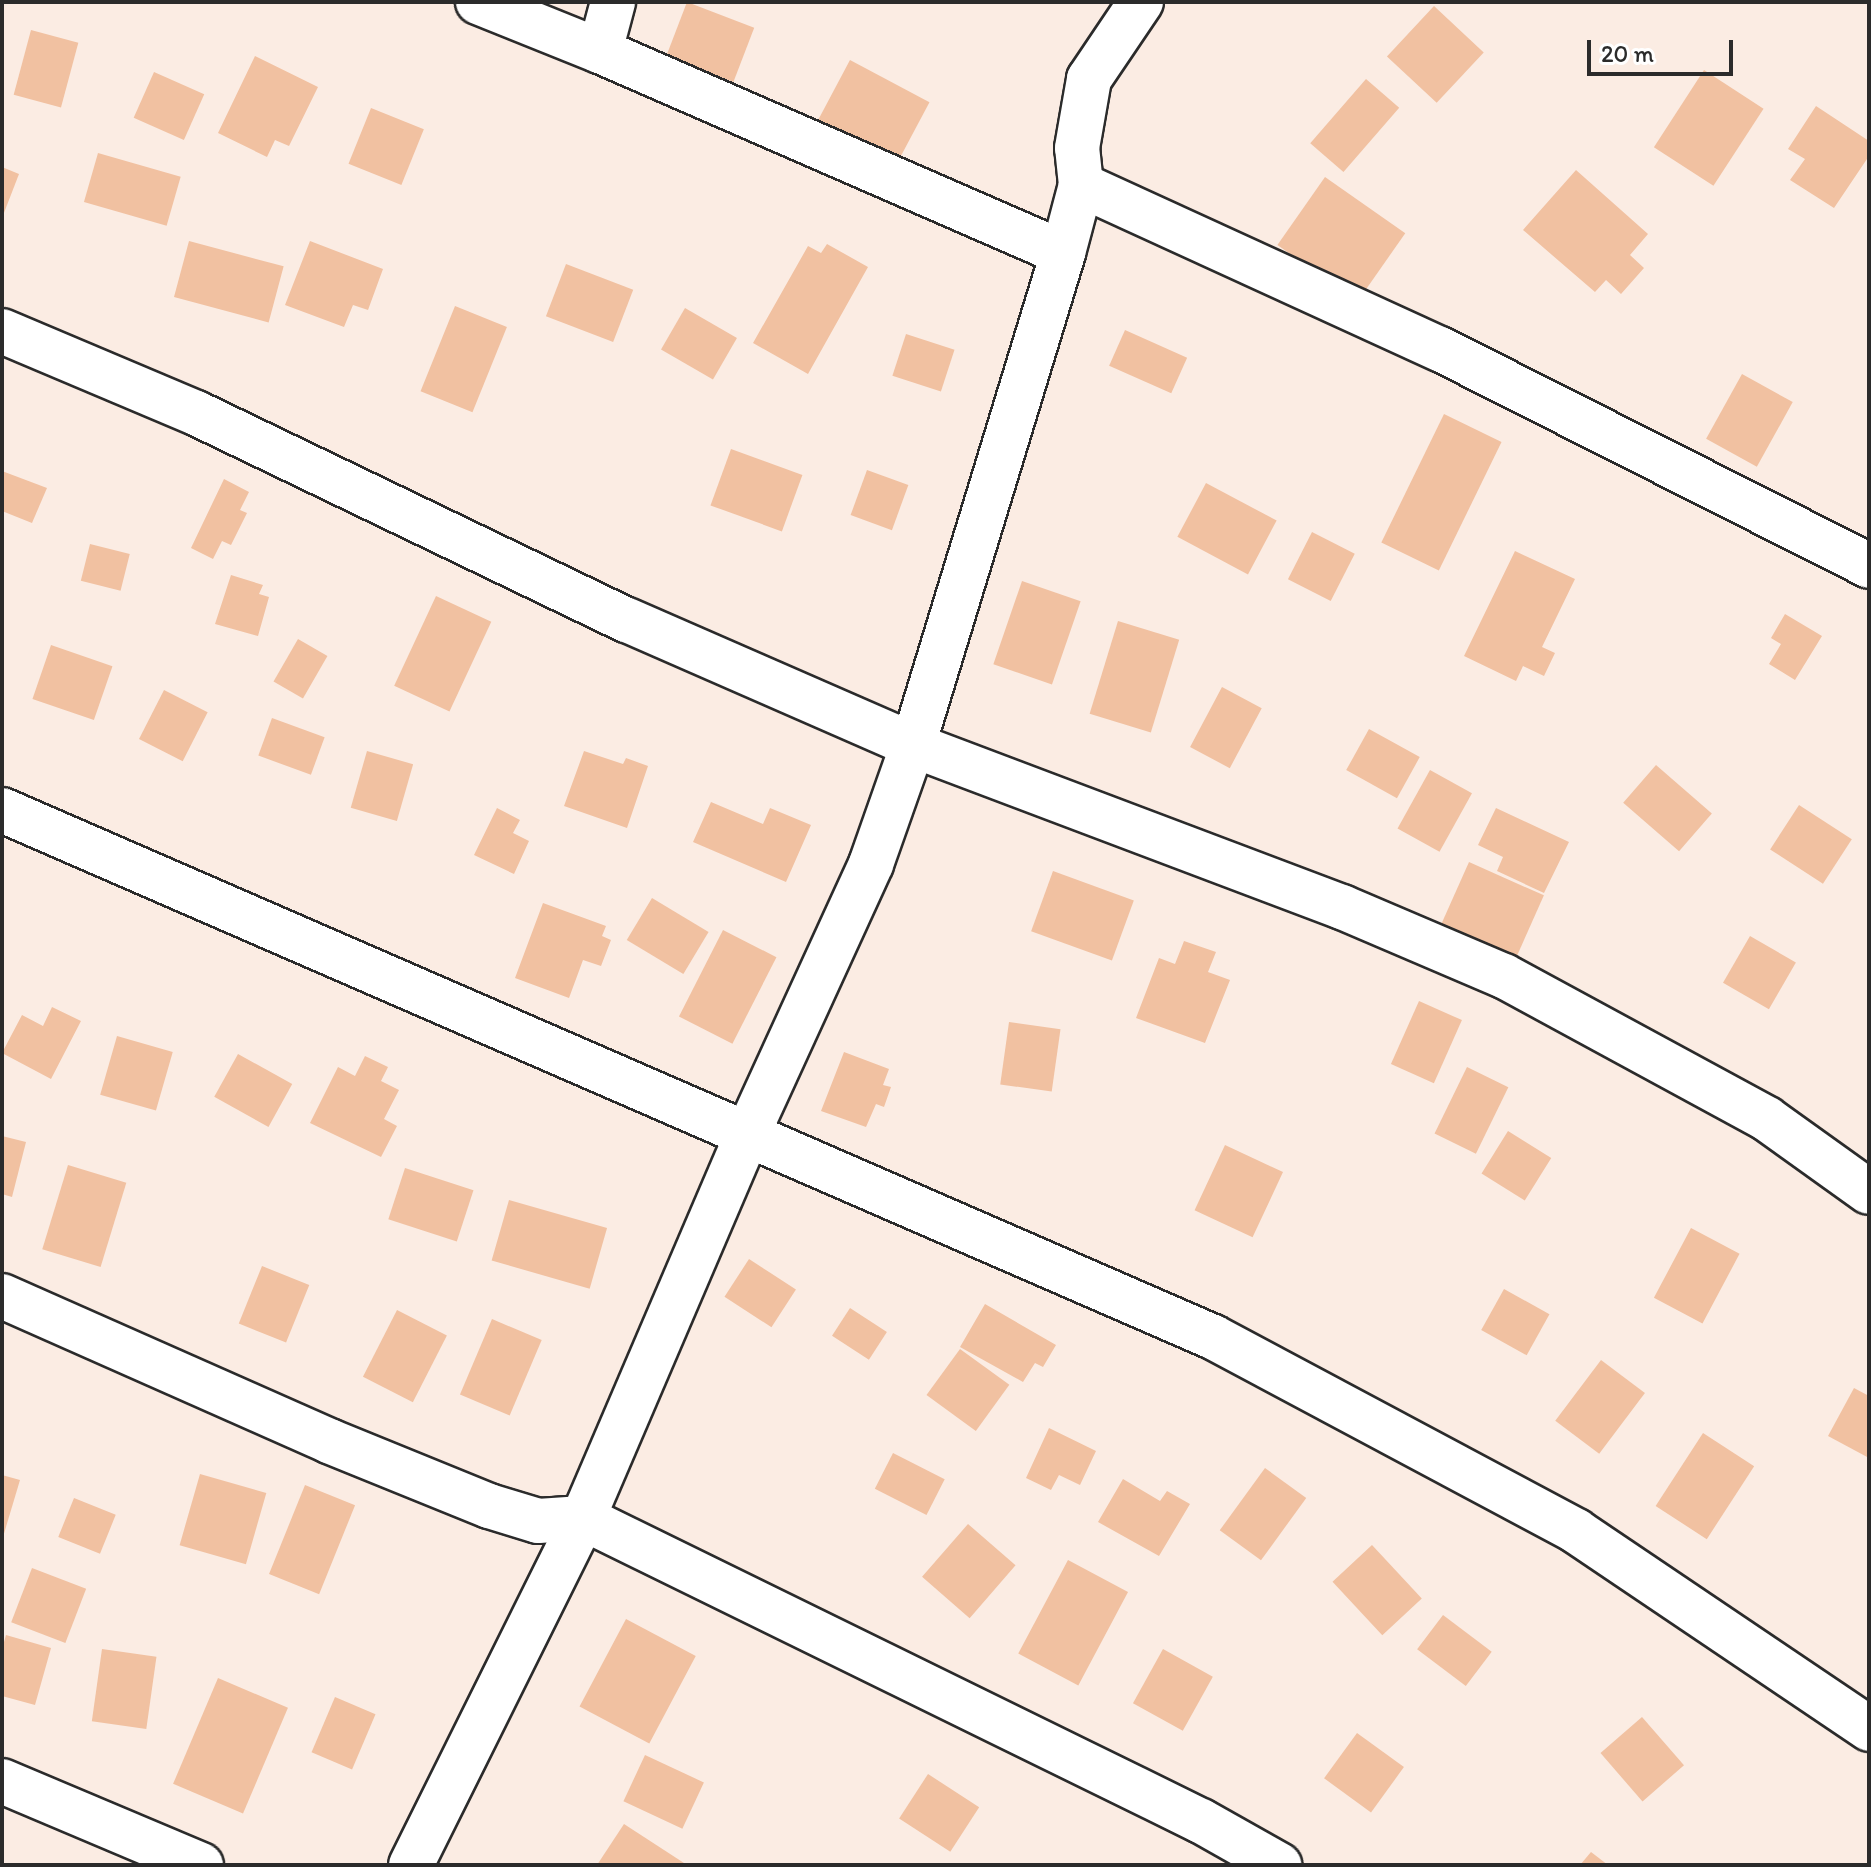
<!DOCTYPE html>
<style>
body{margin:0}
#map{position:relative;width:1871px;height:1867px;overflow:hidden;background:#fbece3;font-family:Itim,sans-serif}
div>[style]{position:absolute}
.building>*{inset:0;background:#f1c1a1;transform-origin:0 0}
.roads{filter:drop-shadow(2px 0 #2b2b2b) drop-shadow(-2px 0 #2b2b2b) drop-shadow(0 2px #2b2b2b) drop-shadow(0 -2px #2b2b2b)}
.minor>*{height:44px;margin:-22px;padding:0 22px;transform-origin:22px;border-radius:22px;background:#fff}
span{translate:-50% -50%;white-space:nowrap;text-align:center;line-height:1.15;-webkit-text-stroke:6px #fff;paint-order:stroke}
.frame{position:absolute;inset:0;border:4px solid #2b2b2b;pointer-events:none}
.scale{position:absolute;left:1587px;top:40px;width:146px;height:36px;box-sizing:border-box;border:4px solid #2b2b2b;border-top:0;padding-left:10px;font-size:24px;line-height:28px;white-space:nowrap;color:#2b2b2b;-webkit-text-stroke:6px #fff;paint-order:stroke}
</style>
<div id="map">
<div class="building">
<div style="left:687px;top:2px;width:72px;height:58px;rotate:21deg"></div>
<div style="left:1434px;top:6px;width:68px;height:69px;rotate:43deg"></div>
<div style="left:31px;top:30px;width:49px;height:67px;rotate:15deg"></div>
<div style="clip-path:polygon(255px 56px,318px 87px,289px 146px,275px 140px,267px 157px,218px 133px)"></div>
<div style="left:850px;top:60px;width:90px;height:73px;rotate:28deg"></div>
<div style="left:1704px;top:70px;width:71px;height:92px;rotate:33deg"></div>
<div style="left:154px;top:72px;width:55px;height:50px;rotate:24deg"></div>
<div style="left:1366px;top:79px;width:44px;height:85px;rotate:41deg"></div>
<div style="clip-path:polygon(1816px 106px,1869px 141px,1869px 156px,1834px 208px,1790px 180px,1805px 159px,1788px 149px)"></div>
<div style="left:371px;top:108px;width:57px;height:60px;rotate:22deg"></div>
<div style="left:98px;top:153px;width:86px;height:51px;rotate:16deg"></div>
<div style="clip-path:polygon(2px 167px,19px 174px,2px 218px)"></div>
<div style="clip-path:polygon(1576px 170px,1648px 234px,1630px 255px,1644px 268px,1621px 294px,1606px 280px,1595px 292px,1523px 230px)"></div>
<div style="left:1325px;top:177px;width:98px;height:83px;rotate:35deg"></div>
<div style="left:189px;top:241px;width:98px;height:58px;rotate:15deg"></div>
<div style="clip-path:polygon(310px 241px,383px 269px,368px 310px,353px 305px,344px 327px,285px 305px)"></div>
<div style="clip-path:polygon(827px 244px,868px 267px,808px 374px,753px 343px,808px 246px,821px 253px)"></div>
<div style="left:566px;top:264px;width:72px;height:56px;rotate:21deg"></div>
<div style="left:455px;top:306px;width:56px;height:92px;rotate:22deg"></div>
<div style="left:685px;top:308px;width:60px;height:48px;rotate:30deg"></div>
<div style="left:1125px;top:330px;width:68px;height:39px;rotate:24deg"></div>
<div style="left:906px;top:334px;width:51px;height:44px;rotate:18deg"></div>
<div style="left:1742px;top:374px;width:58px;height:74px;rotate:29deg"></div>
<div style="left:1444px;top:414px;width:64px;height:143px;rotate:26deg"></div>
<div style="left:731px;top:449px;width:76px;height:60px;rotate:20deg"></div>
<div style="left:867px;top:470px;width:44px;height:48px;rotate:20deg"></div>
<div style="clip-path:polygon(2px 471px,47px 488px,32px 523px,2px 511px)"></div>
<div style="clip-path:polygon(224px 479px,249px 492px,240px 510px,247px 513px,231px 545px,222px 541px,213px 559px,191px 548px)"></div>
<div style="left:1206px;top:483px;width:80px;height:61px;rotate:28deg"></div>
<div style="left:1312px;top:532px;width:48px;height:53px;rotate:27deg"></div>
<div style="left:90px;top:544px;width:41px;height:38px;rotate:14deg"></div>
<div style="clip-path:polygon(1515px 551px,1575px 579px,1542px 647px,1555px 653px,1544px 676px,1523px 666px,1516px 681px,1464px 656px)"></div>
<div style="clip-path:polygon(231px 575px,263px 585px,259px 594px,269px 597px,258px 636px,215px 624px)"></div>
<div style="left:1022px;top:581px;width:62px;height:88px;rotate:19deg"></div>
<div style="left:436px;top:596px;width:61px;height:99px;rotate:25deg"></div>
<div style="clip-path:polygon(1785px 614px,1822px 636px,1795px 680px,1769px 664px,1781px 644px,1771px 638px)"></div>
<div style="left:1118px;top:621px;width:64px;height:97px;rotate:17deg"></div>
<div style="left:298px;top:639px;width:34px;height:49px;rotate:30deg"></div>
<div style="left:51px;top:645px;width:65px;height:57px;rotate:19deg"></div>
<div style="left:1222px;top:687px;width:45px;height:68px;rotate:28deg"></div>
<div style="left:164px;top:690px;width:49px;height:55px;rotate:27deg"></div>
<div style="left:272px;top:718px;width:56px;height:40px;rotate:20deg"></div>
<div style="left:1369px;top:729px;width:58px;height:47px;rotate:29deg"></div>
<div style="left:367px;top:751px;width:48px;height:59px;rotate:16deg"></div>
<div style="clip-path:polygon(584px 751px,623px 764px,626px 758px,648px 766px,627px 828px,564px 806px)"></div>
<div style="left:1656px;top:765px;width:74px;height:50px;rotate:41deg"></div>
<div style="left:1430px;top:770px;width:48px;height:67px;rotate:29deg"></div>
<div style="clip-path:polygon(711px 802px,763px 824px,770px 808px,811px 825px,786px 882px,693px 842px)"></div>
<div style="left:1799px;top:805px;width:63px;height:53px;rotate:33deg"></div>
<div style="clip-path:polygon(497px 808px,520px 820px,513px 833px,529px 841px,514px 874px,474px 855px)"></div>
<div style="clip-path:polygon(1496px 808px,1569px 842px,1544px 893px,1497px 871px,1503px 857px,1478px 845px)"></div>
<div style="left:1469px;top:862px;width:82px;height:68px;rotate:24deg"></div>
<div style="left:1053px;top:871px;width:86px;height:64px;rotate:20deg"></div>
<div style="left:652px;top:898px;width:66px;height:49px;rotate:31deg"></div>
<div style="clip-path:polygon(543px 903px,606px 926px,602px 936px,611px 940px,601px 966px,583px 960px,569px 998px,515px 978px)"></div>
<div style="left:723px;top:930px;width:60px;height:97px;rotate:27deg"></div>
<div style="left:1750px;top:936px;width:53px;height:54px;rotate:30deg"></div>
<div style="clip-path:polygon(1184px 941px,1216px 952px,1208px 972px,1230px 980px,1205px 1043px,1136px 1018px,1159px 958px,1175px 964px)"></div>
<div style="left:1419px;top:1001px;width:47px;height:69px;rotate:24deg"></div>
<div style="clip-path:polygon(52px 1007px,81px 1021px,51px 1079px,2px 1053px,22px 1015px,43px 1026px)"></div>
<div style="left:1009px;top:1022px;width:52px;height:63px;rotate:8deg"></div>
<div style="left:117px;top:1036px;width:58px;height:61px;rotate:16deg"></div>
<div style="clip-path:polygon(844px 1052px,889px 1069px,883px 1085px,891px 1087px,884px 1107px,876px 1104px,866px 1127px,821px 1111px)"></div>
<div style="left:238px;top:1054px;width:62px;height:49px;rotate:29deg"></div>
<div style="clip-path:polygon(365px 1056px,388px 1067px,381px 1081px,399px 1090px,384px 1119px,397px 1126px,381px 1157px,310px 1123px,338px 1067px,355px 1076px)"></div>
<div style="left:1467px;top:1067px;width:46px;height:74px;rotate:26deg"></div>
<div style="left:1508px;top:1131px;width:51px;height:50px;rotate:32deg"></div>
<div style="clip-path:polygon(2px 1136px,26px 1142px,12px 1197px,2px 1194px)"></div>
<div style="left:1225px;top:1145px;width:64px;height:72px;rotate:25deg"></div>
<div style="left:68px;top:1165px;width:61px;height:88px;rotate:17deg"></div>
<div style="left:405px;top:1168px;width:72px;height:54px;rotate:18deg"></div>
<div style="left:509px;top:1200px;width:102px;height:63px;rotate:16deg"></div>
<div style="left:1691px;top:1228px;width:55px;height:79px;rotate:28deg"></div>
<div style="left:749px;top:1259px;width:56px;height:45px;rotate:33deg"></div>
<div style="left:262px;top:1266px;width:51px;height:62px;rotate:22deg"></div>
<div style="left:1504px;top:1289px;width:52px;height:47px;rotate:29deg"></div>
<div style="clip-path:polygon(985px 1304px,1056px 1345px,1043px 1367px,1035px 1363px,1023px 1382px,960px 1347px)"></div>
<div style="left:850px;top:1308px;width:44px;height:33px;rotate:33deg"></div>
<div style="left:397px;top:1310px;width:56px;height:75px;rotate:27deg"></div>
<div style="left:492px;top:1319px;width:54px;height:82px;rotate:23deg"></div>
<div style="left:960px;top:1349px;width:61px;height:57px;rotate:36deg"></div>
<div style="left:1601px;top:1360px;width:55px;height:76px;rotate:37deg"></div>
<div style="clip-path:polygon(1854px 1388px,1869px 1396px,1869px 1458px,1828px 1436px)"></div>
<div style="clip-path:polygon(1049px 1428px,1096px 1451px,1080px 1485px,1059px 1475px,1051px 1490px,1026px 1478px)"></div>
<div style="left:1703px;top:1433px;width:61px;height:87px;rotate:33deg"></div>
<div style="left:893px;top:1453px;width:58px;height:40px;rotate:27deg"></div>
<div style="left:1265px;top:1468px;width:51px;height:77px;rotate:36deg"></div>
<div style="left:200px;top:1474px;width:69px;height:74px;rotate:16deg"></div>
<div style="clip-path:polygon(2px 1475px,20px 1480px,3px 1537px,2px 1537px)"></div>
<div style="clip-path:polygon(1123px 1479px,1160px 1501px,1167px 1491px,1190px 1504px,1159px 1556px,1098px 1522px)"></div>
<div style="left:305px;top:1485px;width:54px;height:96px;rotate:22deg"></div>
<div style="left:74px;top:1498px;width:45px;height:42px;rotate:22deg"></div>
<div style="left:968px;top:1524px;width:63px;height:70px;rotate:41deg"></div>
<div style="left:1372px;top:1545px;width:73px;height:54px;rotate:47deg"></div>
<div style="left:1068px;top:1560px;width:68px;height:106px;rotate:28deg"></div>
<div style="left:32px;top:1568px;width:58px;height:58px;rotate:21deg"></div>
<div style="left:1443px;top:1615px;width:61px;height:43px;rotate:37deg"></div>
<div style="left:626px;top:1619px;width:79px;height:99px;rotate:28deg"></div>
<div style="clip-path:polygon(6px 1635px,51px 1648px,35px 1705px,2px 1696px,2px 1649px)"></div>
<div style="left:102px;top:1649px;width:55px;height:73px;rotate:8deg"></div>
<div style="left:1163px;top:1649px;width:57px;height:62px;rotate:29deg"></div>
<div style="left:218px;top:1678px;width:76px;height:115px;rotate:23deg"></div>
<div style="left:335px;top:1697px;width:44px;height:60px;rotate:23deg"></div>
<div style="left:1642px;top:1717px;width:64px;height:55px;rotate:49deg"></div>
<div style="left:1357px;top:1733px;width:58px;height:56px;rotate:36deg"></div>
<div style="left:645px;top:1755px;width:65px;height:51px;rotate:25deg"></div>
<div style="left:928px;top:1774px;width:61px;height:53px;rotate:33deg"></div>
<div style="clip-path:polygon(624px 1824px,684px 1863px,683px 1865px,597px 1865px)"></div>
<div style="clip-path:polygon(1591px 1852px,1608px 1865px,1580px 1865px)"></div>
</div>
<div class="roads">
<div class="minor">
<div style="left:478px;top:2px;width:131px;rotate:21.9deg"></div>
<div style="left:600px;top:51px;width:505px;rotate:23.57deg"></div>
<div style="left:600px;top:51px;width:51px;rotate:-75.1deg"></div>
<div style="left:1081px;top:185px;width:395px;rotate:24.6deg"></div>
<div style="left:1440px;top:349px;width:481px;rotate:26.8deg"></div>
<div style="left:2px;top:331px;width:211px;rotate:22.9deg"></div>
<div style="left:196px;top:413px;width:478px;rotate:25.7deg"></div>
<div style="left:627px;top:620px;width:312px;rotate:23.6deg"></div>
<div style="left:913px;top:745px;width:459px;rotate:20.7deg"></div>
<div style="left:1342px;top:907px;width:176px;rotate:23.1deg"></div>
<div style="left:1504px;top:976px;width:299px;rotate:28.5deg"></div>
<div style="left:1767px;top:1119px;width:125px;rotate:35.6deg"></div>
<div style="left:2px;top:810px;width:1321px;rotate:23.52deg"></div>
<div style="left:1213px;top:1337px;width:412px;rotate:28.1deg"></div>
<div style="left:1576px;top:1531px;width:354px;rotate:34deg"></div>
<div style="left:2px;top:1296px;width:358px;rotate:23.9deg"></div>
<div style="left:329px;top:1441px;width:173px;rotate:22.1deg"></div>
<div style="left:489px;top:1506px;width:51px;rotate:17deg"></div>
<div style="left:538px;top:1521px;width:45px;rotate:-3.8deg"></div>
<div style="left:583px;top:1518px;width:688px;rotate:26.12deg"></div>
<div style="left:1201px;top:1821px;width:90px;rotate:29.4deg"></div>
<div style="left:2px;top:1781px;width:216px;rotate:22.9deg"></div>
<div style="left:411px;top:1865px;width:387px;rotate:-63.6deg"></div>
<div style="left:583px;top:1518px;width:417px;rotate:-66.8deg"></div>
<div style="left:747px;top:1135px;width:298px;rotate:-65.4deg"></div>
<div style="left:871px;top:864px;width:126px;rotate:-70.6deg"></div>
<div style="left:913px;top:745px;width:514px;rotate:-73.04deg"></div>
<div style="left:1063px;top:253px;width:70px;rotate:-75.2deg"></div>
<div style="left:1081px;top:185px;width:37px;rotate:-96deg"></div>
<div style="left:1077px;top:148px;width:70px;rotate:-80.1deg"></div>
<div style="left:1089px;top:79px;width:93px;rotate:-56deg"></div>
</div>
</div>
<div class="frame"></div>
<div class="scale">20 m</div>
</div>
